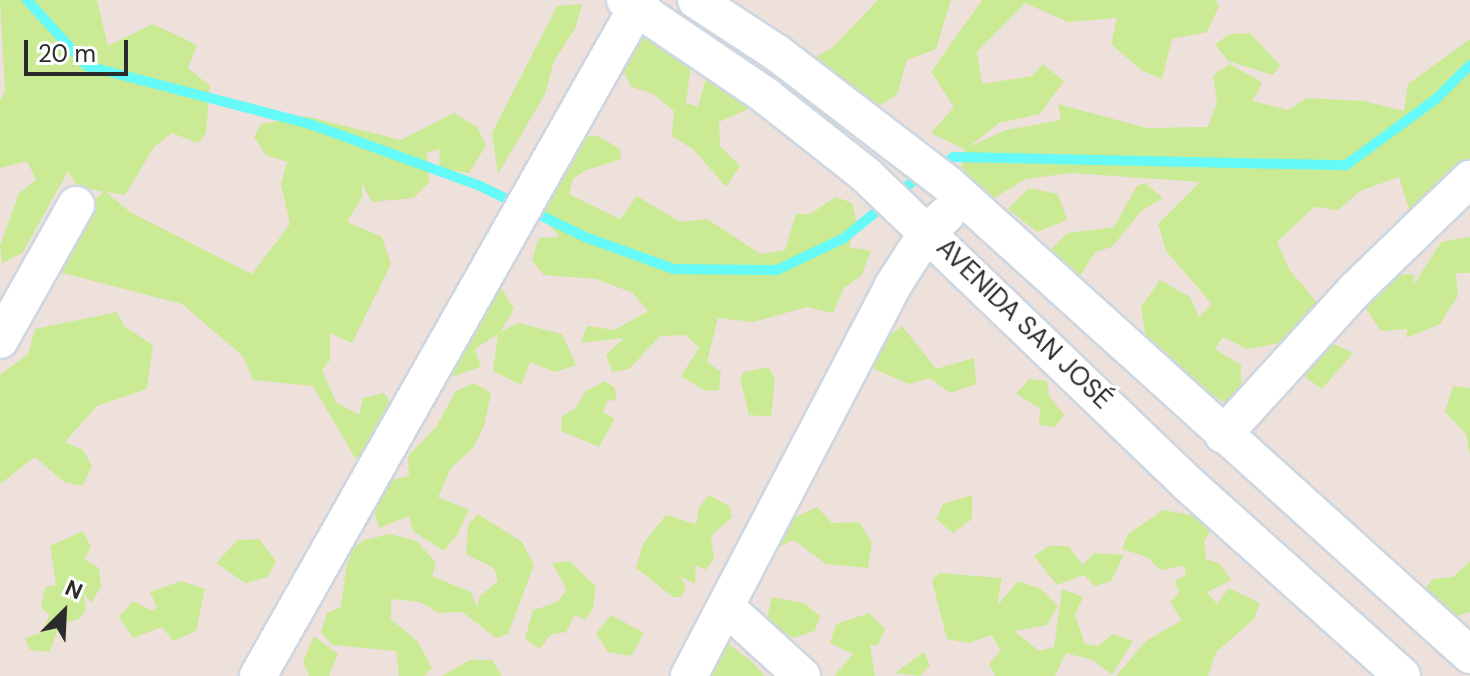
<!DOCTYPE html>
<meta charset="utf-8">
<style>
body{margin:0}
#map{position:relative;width:1470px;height:676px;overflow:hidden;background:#eee1dc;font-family:"DM Sans",sans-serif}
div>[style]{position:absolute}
.green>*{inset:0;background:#caea94}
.stream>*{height:10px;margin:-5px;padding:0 5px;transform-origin:5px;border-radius:5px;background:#65faf8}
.roads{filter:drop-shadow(2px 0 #ced7e1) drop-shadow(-2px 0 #ced7e1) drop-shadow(0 2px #ced7e1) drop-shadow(0 -2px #ced7e1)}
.street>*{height:36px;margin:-18px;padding:0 18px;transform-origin:18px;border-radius:18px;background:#fff}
span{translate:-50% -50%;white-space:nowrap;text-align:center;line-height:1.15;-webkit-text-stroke:6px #fff;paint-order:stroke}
.street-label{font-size:26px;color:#2b2b2b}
.north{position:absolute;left:24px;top:572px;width:80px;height:80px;-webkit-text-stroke:6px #fff;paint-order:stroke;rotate:24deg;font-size:22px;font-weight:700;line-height:32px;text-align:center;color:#2b2b2b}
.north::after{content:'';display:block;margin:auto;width:28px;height:36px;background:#2b2b2b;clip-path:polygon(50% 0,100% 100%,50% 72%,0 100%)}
.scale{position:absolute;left:24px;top:40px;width:104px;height:36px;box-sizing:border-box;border:4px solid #2b2b2b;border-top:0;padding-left:10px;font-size:24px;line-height:28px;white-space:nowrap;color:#2b2b2b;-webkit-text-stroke:6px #fff;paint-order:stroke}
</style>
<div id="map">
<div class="green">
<div style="clip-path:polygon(0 0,97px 0,108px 46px,153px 24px,197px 45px,188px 68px,210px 86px,206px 133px,198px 143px,172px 133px,154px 147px,125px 195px,106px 192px,130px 212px,252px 274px,290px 224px,281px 184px,287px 162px,266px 155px,254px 137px,261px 124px,305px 116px,401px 140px,454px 113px,477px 127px,486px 145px,469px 173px,439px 168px,440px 149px,427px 152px,429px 183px,413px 198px,372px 202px,362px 183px,362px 197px,347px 222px,382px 237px,391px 264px,352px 343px,330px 333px,330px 360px,322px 370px,336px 402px,359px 415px,363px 398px,384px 393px,392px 406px,370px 450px,355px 458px,313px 386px,253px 380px,243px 356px,182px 304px,59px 272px,67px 221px,104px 192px,77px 186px,68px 171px,23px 252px,2px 264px,0 246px,19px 193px,36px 180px,27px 161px,0 168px,0 100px,5px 92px)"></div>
<div style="clip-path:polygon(878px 0,951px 0,936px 49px,907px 60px,897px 94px,833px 138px,777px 87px,793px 70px,832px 48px)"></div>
<div style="clip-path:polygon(982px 0,1216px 0,1219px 6px,1207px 32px,1172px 39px,1162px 79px,1141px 70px,1111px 44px,1117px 18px,1068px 22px,1025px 3px,977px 52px,982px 84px,1032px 76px,1043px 64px,1064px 81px,1040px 114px,999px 123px,969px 147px,1006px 130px,1061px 120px,1058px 104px,1147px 128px,1208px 127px,1217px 102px,1213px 76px,1229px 64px,1262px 82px,1253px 101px,1288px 110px,1307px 98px,1363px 101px,1404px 111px,1408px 84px,1470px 39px,1470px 182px,1415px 229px,1399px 177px,1360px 191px,1338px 210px,1314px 207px,1277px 242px,1289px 269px,1319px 305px,1285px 342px,1247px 349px,1223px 337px,1215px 349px,1241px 365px,1241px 391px,1224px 402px,1193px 382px,1166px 352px,1147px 345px,1141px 307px,1160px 280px,1190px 297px,1199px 317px,1212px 304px,1166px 251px,1158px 224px,1200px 182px,1071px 173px,1026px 179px,980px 206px,957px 205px,964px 149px,931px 133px,954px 107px,931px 72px)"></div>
<div style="clip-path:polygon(582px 4px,575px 29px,554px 61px,545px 94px,498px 174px,492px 133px,557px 6px)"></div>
<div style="clip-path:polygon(648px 28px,691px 66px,686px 103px,698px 107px,705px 81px,728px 83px,750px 96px,748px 109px,719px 122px,720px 146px,740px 166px,726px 187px,694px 150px,672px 136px,674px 111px,652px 93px,631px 87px,623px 69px)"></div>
<div style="clip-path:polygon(1250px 33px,1280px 65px,1273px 75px,1228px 61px,1215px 44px,1230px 34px)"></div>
<div style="clip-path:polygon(598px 136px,620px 149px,621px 159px,584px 171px,573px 179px,569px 194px,620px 219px,637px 196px,680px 222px,707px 219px,761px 254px,785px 250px,796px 214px,810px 214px,836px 197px,852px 203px,857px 222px,849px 247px,871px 251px,861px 276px,844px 288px,833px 313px,807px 307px,753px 322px,718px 318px,707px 362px,721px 372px,719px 390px,705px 391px,681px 376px,699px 348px,686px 335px,660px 336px,629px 369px,612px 372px,606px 355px,624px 338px,581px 343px,587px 326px,615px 330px,648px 311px,633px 293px,596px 279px,544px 275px,532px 260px,539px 238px,560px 237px,541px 216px,549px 182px,576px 137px)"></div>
<div style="clip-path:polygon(1145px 183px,1163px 198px,1141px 211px,1112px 247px,1095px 252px,1079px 278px,1048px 252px,1068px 233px,1114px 227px,1137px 186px)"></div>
<div style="clip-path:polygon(1029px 188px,1058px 194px,1067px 220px,1037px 232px,1008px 209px)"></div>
<div style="clip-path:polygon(1470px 237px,1470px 273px,1456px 273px,1458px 296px,1440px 324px,1406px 338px,1407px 329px,1381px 331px,1364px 306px,1382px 276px,1414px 274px,1413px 286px,1441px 242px)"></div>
<div style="clip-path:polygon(501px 288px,514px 309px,500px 332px,518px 323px,562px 334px,576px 365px,555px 372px,530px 362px,521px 385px,493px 371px,498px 334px,475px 349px,481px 367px,453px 376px,433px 364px,481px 292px)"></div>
<div style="clip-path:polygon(117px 312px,124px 326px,153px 345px,147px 389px,97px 406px,65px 442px,83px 450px,92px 466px,82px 486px,64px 482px,35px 457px,0 484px,0 375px,28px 354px,35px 329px)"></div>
<div style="clip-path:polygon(902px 326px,936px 369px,974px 358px,976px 384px,950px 393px,930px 378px,909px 384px,874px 369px,881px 342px)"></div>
<div style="clip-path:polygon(1321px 338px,1353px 353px,1322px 389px,1287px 364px)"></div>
<div style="clip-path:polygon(768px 367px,775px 378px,771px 417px,749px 415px,740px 379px,744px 372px)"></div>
<div style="clip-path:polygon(1029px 379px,1047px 381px,1049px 396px,1064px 415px,1055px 427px,1039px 425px,1040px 408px,1016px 394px)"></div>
<div style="clip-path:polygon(605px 381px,615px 388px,616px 400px,607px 401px,603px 412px,615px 419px,599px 447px,561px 431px,562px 416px,575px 409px,586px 391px)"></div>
<div style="clip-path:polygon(474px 383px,491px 393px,484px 426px,473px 448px,451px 468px,438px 497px,469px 510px,457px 535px,444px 551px,413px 531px,409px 516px,379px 528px,372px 502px,387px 481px,409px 476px,408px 456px,436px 427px,456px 391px)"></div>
<div style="clip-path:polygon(1453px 386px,1470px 388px,1470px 456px,1466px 434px,1445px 412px)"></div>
<div style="clip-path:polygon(709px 495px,729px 506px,732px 517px,711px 536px,714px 559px,705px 570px,696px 565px,695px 584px,680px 576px,686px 587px,681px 597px,673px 597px,636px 568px,643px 544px,666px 515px,696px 524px,699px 507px)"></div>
<div style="clip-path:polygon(972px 495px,972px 519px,953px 533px,936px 519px,943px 504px)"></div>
<div style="clip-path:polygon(817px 507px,832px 523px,859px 522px,872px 543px,868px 568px,826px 564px,794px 540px,752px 559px,770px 512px,794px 518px)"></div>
<div style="clip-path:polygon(1163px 510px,1217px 520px,1204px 541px,1206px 559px,1220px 564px,1231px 580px,1207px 592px,1217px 604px,1229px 588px,1260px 603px,1254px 619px,1216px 652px,1208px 676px,1116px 676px,1146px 641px,1182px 620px,1170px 602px,1179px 593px,1175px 581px,1186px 575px,1184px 566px,1160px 570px,1147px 557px,1122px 549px,1128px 534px)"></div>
<div style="clip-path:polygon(478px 514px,522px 542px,534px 565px,508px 634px,496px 638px,462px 612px,439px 613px,420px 602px,391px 599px,391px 619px,418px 642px,432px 668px,424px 676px,399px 676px,396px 651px,332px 645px,321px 632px,327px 613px,341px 607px,346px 568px,353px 548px,364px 540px,390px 534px,417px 541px,436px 563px,432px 576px,471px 592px,477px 607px,480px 596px,498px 581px,494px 568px,466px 554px,468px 525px)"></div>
<div style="clip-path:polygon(83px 531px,91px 547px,84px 559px,99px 568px,101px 587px,91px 603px,83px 593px,86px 610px,79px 619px,59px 624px,50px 652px,30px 650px,25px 638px,41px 633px,50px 615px,41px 608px,45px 587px,56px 585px,50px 546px)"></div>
<div style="clip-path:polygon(259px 539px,276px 561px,268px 577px,245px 583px,216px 563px,238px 540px)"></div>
<div style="clip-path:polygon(1049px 546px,1068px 546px,1083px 565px,1094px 553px,1124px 555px,1111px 581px,1095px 586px,1084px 575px,1057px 585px,1034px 556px)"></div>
<div style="clip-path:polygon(570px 561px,596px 587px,593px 609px,585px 620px,575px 615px,566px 632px,550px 635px,540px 649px,525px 639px,533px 610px,556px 603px,567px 590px,552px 563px)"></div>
<div style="clip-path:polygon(1470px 561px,1470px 612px,1446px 619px,1421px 593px,1433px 579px,1453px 577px)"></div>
<div style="clip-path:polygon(939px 573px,1002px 578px,997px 606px,1018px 581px,1041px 589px,1058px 606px,1047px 625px,1014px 631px,1039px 651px,1054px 647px,1062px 589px,1083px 597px,1075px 615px,1085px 644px,1098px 646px,1113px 634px,1133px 641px,1112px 675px,1093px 660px,1066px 653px,1055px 676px,995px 676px,989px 664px,1001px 650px,991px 635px,969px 643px,947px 639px,932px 581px)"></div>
<div style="clip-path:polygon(181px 581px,205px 589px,196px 631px,173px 641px,162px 627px,133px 638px,119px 617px,133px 601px,152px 611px,157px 607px,150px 592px)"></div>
<div style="clip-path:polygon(772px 597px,804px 603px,820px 616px,815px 631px,793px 638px,766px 622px)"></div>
<div style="clip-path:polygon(869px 613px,885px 629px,878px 645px,870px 645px,875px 676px,834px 676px,853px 654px,830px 643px,836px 624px)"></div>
<div style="clip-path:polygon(611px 615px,644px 633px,631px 656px,608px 652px,596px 634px)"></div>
<div style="clip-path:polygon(712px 632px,750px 660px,765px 676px,684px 676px)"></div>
<div style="clip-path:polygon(314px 636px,338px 654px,329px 676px,309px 676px,303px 662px)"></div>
<div style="clip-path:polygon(924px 652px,930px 665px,920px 676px,895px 673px)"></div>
<div style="clip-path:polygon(470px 660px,492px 660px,502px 676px,442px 676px)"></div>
</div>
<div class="stream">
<div style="left:27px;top:0;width:89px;rotate:47.7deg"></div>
<div style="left:87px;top:66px;width:230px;rotate:14.6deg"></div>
<div style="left:310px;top:124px;width:181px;rotate:20deg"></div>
<div style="left:480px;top:186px;width:117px;rotate:25.9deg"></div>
<div style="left:585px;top:237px;width:95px;rotate:19.8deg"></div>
<div style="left:674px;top:269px;width:103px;rotate:0.6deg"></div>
<div style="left:777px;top:270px;width:74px;rotate:-25.5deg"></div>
<div style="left:844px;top:238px;width:101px;rotate:-39.4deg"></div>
<div style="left:936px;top:167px;width:21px;rotate:-29deg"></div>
<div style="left:954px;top:157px;width:392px;rotate:1.2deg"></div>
<div style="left:1346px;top:165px;width:112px;rotate:-36.3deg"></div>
<div style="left:1436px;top:99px;width:48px;rotate:-45deg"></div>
</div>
<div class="roads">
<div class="street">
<div style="left:625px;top:0;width:171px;rotate:34.2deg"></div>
<div style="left:766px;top:96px;width:126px;rotate:38.2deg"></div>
<div style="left:865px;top:174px;width:445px;rotate:43.8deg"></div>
<div style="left:1186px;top:482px;width:290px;rotate:41.9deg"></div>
<div style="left:696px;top:0;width:97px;rotate:33.2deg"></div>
<div style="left:777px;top:53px;width:215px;rotate:37.5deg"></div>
<div style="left:948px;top:184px;width:703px;rotate:42.06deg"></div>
<div style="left:0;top:340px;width:155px;rotate:-60.6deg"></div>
<div style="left:1223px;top:435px;width:196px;rotate:-47.7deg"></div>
<div style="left:1355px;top:290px;width:160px;rotate:-44deg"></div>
<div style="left:728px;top:609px;width:100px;rotate:42.2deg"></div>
<div style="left:258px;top:676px;width:777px;rotate:-60.47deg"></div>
<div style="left:689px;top:676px;width:439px;rotate:-62.4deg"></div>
<div style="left:892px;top:287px;width:67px;rotate:-57.3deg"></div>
<div style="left:928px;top:231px;width:25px;rotate:-42deg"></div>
</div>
</div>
<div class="street-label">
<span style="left:1024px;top:324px;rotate:44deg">AVENIDA SAN JOSÉ</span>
</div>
<div class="north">N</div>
<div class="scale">20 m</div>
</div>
